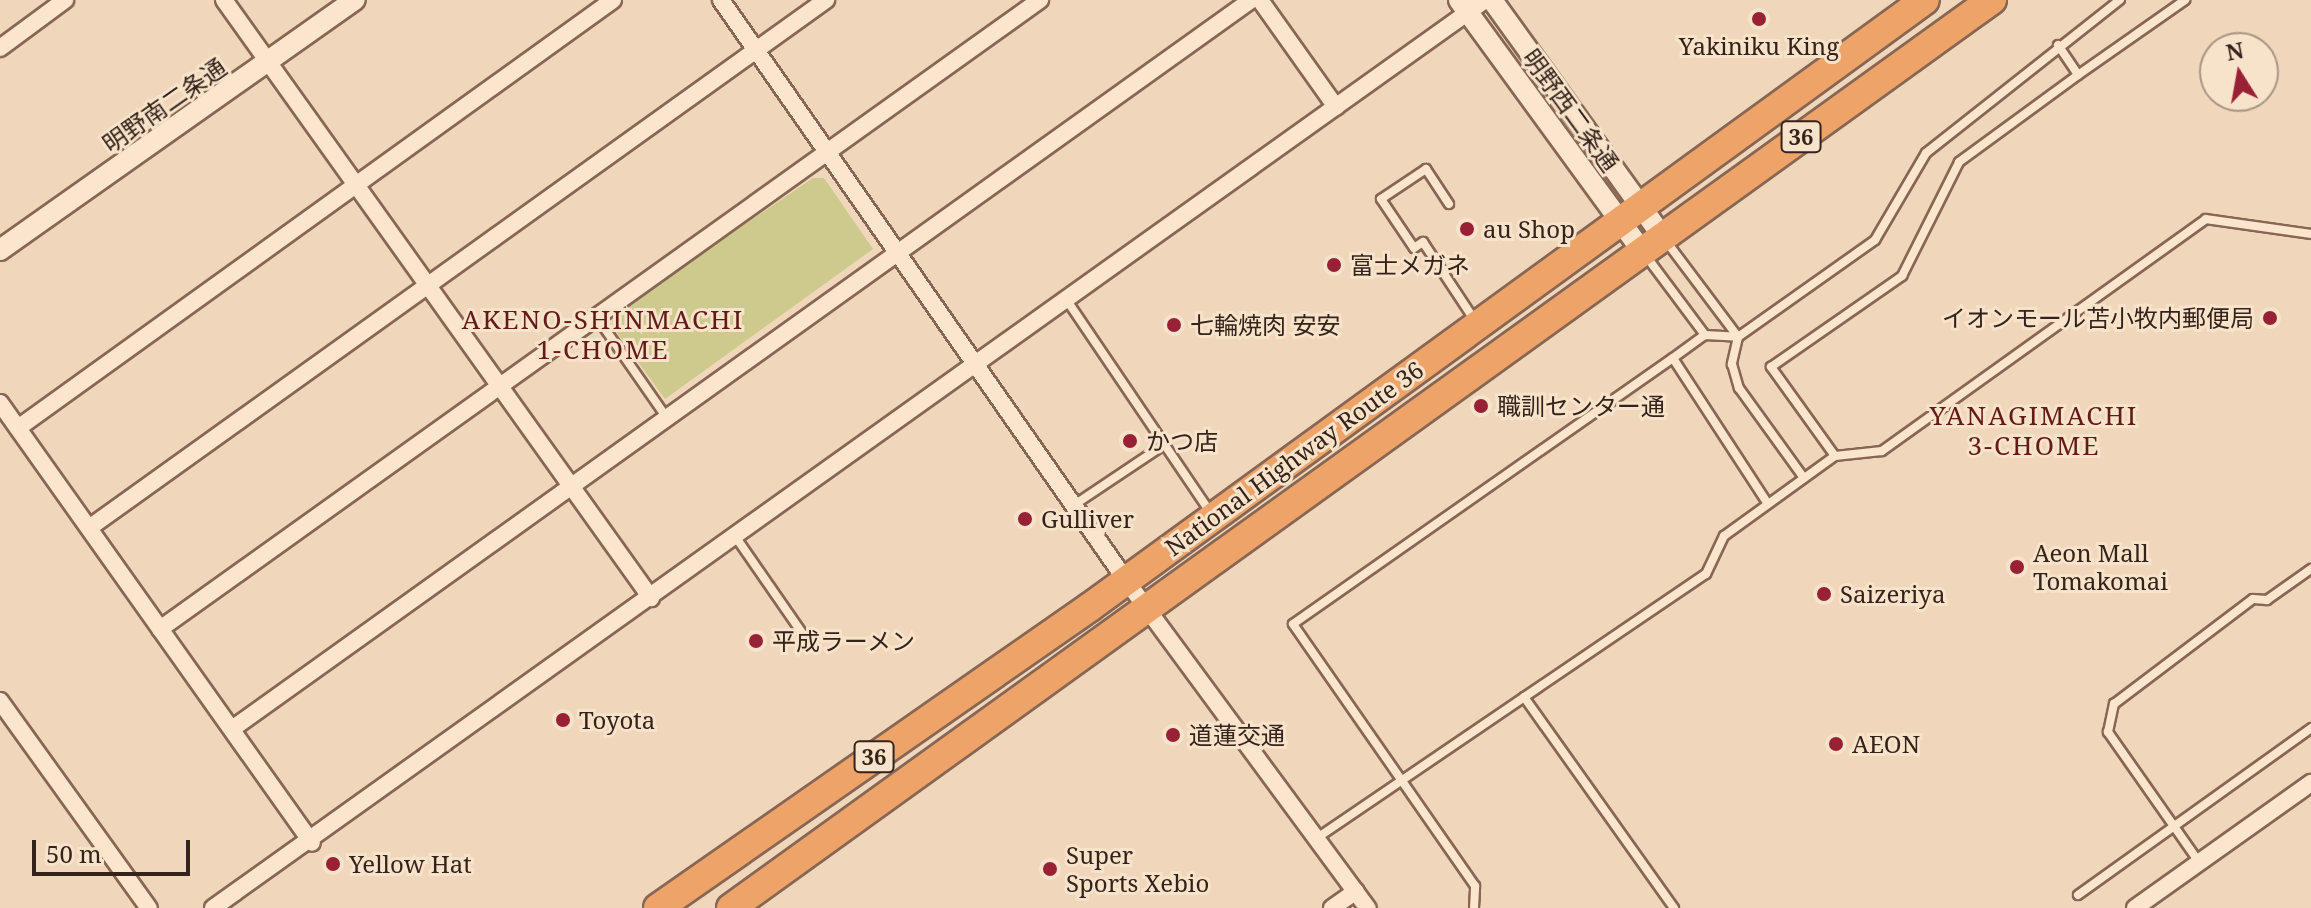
<!DOCTYPE html>
<meta charset="utf-8">
<style>
body{margin:0}
#map{position:relative;width:2311px;height:908px;overflow:hidden;background:#f0d6ba;font-family:"Noto Serif","Noto Sans JP",serif}
div>[style]{position:absolute}
.green>*{inset:0;background:#ceca8e}
.roads{filter:drop-shadow(2px 0 #876654) drop-shadow(-2px 0 #876654) drop-shadow(0 2px #876654) drop-shadow(0 -2px #876654)}
.service>*{height:8px;margin:-4px;padding:0 4px;transform-origin:4px;border-radius:4px;background:#fbe5cd}
.minor>*{height:16px;margin:-8px;padding:0 8px;transform-origin:8px;border-radius:8px;background:#fbe5cd}
.tertiary>*{height:20px;margin:-10px;padding:0 10px;transform-origin:10px;border-radius:10px;background:#fbe5cd}
.trunk>*{height:28px;margin:-14px;padding:0 14px;transform-origin:14px;border-radius:14px;background:#eea469}
.dots>*{width:22px;height:22px;translate:-50% -50%;box-sizing:border-box;border:4px solid #f7e2ca;border-radius:50%}
span{translate:-50% -50%;white-space:nowrap;text-align:center;line-height:1.15;-webkit-text-stroke:6px #f7e2ca;paint-order:stroke}
.shield-label span{padding:2px 6px;background:#f7e2ca;border:2px solid;border-radius:6px;-webkit-text-stroke-width:0}
.shield-label{font-size:22px;color:#35221a;font-weight:700}
.poi-label{font-size:24px;color:#35221a}
.left{translate:0 -50%;text-align:left}
.right{translate:-100% -50%;text-align:right}
.street-label{font-size:24px;color:#35221a}
.neighbourhood-label{font-size:26px;color:#641a17;letter-spacing:2px}
.north{position:absolute;left:2199px;top:32px;width:80px;height:80px;box-sizing:border-box;background:#f7e2ca;border:2px solid #a99584;border-radius:50%;rotate:349deg;font-size:22px;font-weight:700;line-height:32px;text-align:center;color:#35221a}
.north::after{content:'';display:block;margin:auto;width:28px;height:36px;background:#992136;clip-path:polygon(50% 0,100% 100%,50% 72%,0 100%)}
.scale{position:absolute;left:32px;top:840px;width:158px;height:36px;box-sizing:border-box;border:4px solid #35221a;border-top:0;padding-left:10px;font-size:24px;line-height:28px;white-space:nowrap;color:#35221a;-webkit-text-stroke:6px #f7e2ca;paint-order:stroke}
</style>
<div id="map">
<div class="green">
<div style="clip-path:polygon(813px 178px,824px 178px,873px 249px,665px 399px,612px 326px,613px 314px)"></div>
</div>
<div class="roads">
<div class="service">
<div style="left:2058px;top:45px;width:36px;rotate:56deg"></div>
<div style="left:2078px;top:75px;width:131px;rotate:-35deg"></div>
<div style="left:1449px;top:204px;width:42px;rotate:-123.3deg"></div>
<div style="left:1426px;top:169px;width:54px;rotate:146.3deg"></div>
<div style="left:1381px;top:199px;width:59px;rotate:56deg"></div>
<div style="left:1414px;top:248px;width:11px;rotate:-34deg"></div>
<div style="left:1423px;top:242px;width:95px;rotate:56.6deg"></div>
<div style="left:1666px;top:241px;width:120px;rotate:53.1deg"></div>
<div style="left:1738px;top:337px;width:28px;rotate:103deg"></div>
<div style="left:1732px;top:364px;width:25px;rotate:74deg"></div>
<div style="left:1739px;top:388px;width:111px;rotate:54.2deg"></div>
<div style="left:1646px;top:256px;width:99px;rotate:53.2deg"></div>
<div style="left:1066px;top:299px;width:258px;rotate:55.9deg"></div>
<div style="left:596px;top:316px;width:124px;rotate:55.2deg"></div>
<div style="left:1835px;top:456px;width:110px;rotate:-125.7deg"></div>
<div style="left:1771px;top:367px;width:160px;rotate:-34.8deg"></div>
<div style="left:1902px;top:276px;width:127px;rotate:-63.4deg"></div>
<div style="left:1959px;top:162px;width:147px;rotate:-36.2deg"></div>
<div style="left:1768px;top:504px;width:174px;rotate:-123.1deg"></div>
<div style="left:1673px;top:358px;width:39px;rotate:-36deg"></div>
<div style="left:1705px;top:335px;width:33px;rotate:3deg"></div>
<div style="left:1738px;top:337px;width:168px;rotate:-35.3deg"></div>
<div style="left:1875px;top:240px;width:101px;rotate:-59.6deg"></div>
<div style="left:1926px;top:153px;width:247px;rotate:-38.3deg"></div>
<div style="left:1074px;top:505px;width:110px;rotate:-33.8deg"></div>
<div style="left:735px;top:536px;width:123px;rotate:55.3deg"></div>
<div style="left:1524px;top:697px;width:259px;rotate:54.6deg"></div>
<div style="left:1317px;top:838px;width:470px;rotate:-34.2deg"></div>
<div style="left:1706px;top:574px;width:42px;rotate:-64.7deg"></div>
<div style="left:1724px;top:536px;width:137px;rotate:-35.8deg"></div>
<div style="left:1835px;top:456px;width:47px;rotate:-6.1deg"></div>
<div style="left:1882px;top:451px;width:398px;rotate:-35.6deg"></div>
<div style="left:2206px;top:219px;width:106px;rotate:8.1deg"></div>
<div style="left:2199px;top:862px;width:159px;rotate:-125deg"></div>
<div style="left:2108px;top:732px;width:29px;rotate:-78deg"></div>
<div style="left:2114px;top:704px;width:174px;rotate:-37.1deg"></div>
<div style="left:2253px;top:599px;width:14px;rotate:4deg"></div>
<div style="left:2267px;top:600px;width:54px;rotate:-35.2deg"></div>
<div style="left:2078px;top:895px;width:287px;rotate:-35.6deg"></div>
<div style="left:1474px;top:908px;width:22px;rotate:-87deg"></div>
<div style="left:1475px;top:886px;width:319px;rotate:-124.8deg"></div>
<div style="left:1293px;top:624px;width:464px;rotate:-35deg"></div>
</div>
<div class="minor">
<div style="left:224px;top:0;width:735px;rotate:54.47deg"></div>
<div style="left:721px;top:0;width:706px;rotate:55.09deg"></div>
<div style="left:1125px;top:579px;width:409px;rotate:53.6deg"></div>
<div style="left:1260px;top:0;width:131px;rotate:54.6deg"></div>
<div style="left:0;top:48px;width:81px;rotate:-36.4deg"></div>
<div style="left:0;top:403px;width:539px;rotate:54.66deg"></div>
<div style="left:18px;top:428px;width:733px;rotate:-35.73deg"></div>
<div style="left:89px;top:528px;width:907px;rotate:-35.62deg"></div>
<div style="left:160px;top:629px;width:1082px;rotate:-35.56deg"></div>
<div style="left:0;top:701px;width:255px;rotate:54.3deg"></div>
<div style="left:232px;top:729px;width:1253px;rotate:-35.58deg"></div>
<div style="left:213px;top:908px;width:1563px;rotate:-35.52deg"></div>
<div style="left:1332px;top:908px;width:29px;rotate:-35deg"></div>
<div style="left:2135px;top:908px;width:216px;rotate:-35.4deg"></div>
</div>
<div class="tertiary">
<div style="left:1459px;top:0;width:309px;rotate:53.9deg"></div>
<div style="left:1492px;top:0;width:291px;rotate:54.2deg"></div>
<div style="left:0;top:250px;width:434px;rotate:-35.2deg"></div>
</div>
<div class="trunk">
<div style="left:658px;top:908px;width:527px;rotate:-34.87deg"></div>
<div style="left:1090px;top:607px;width:1032px;rotate:-36.02deg"></div>
<div style="left:731px;top:908px;width:1554px;rotate:-35.76deg"></div>
</div>
</div>
<div class="dots">
<div style="left:1759px;top:19px;background:#992136"></div>
<div style="left:1467px;top:229px;background:#992136"></div>
<div style="left:1334px;top:265px;background:#992136"></div>
<div style="left:2270px;top:318px;background:#992136"></div>
<div style="left:1174px;top:325px;background:#992136"></div>
<div style="left:1481px;top:406px;background:#992136"></div>
<div style="left:1130px;top:441px;background:#992136"></div>
<div style="left:1025px;top:519px;background:#992136"></div>
<div style="left:2017px;top:567px;background:#992136"></div>
<div style="left:1824px;top:594px;background:#992136"></div>
<div style="left:756px;top:641px;background:#992136"></div>
<div style="left:563px;top:720px;background:#992136"></div>
<div style="left:1173px;top:735px;background:#992136"></div>
<div style="left:1836px;top:744px;background:#992136"></div>
<div style="left:333px;top:864px;background:#992136"></div>
<div style="left:1050px;top:869px;background:#992136"></div>
</div>
<div class="shield-label">
<span style="left:1801px;top:137px">36</span>
<span style="left:874px;top:757px">36</span>
</div>
<div class="poi-label">
<span style="left:1759px;top:46px">Yakiniku King</span>
<span class="left" style="left:1483px;top:229px">au Shop</span>
<span class="left" style="left:1350px;top:265px">富士メガネ</span>
<span class="right" style="left:2254px;top:318px">イオンモール苫小牧内郵便局</span>
<span class="left" style="left:1190px;top:325px">七輪焼肉 安安</span>
<span class="left" style="left:1497px;top:406px">職訓センター通</span>
<span class="left" style="left:1146px;top:441px">かつ店</span>
<span class="left" style="left:1041px;top:519px">Gulliver</span>
<span class="left" style="left:2033px;top:567px">Aeon Mall<br>Tomakomai</span>
<span class="left" style="left:1840px;top:594px">Saizeriya</span>
<span class="left" style="left:772px;top:641px">平成ラーメン</span>
<span class="left" style="left:579px;top:720px">Toyota</span>
<span class="left" style="left:1189px;top:735px">道蓮交通</span>
<span class="left" style="left:1852px;top:744px">AEON</span>
<span class="left" style="left:1066px;top:869px">Super<br>Sports Xebio</span>
<span class="left" style="left:349px;top:864px">Yellow Hat</span>
</div>
<div class="street-label">
<span style="left:164px;top:105px;rotate:-35deg">明野南二条通</span>
<span style="left:1571px;top:110px;rotate:54deg">明野西二条通</span>
<span style="left:1294px;top:458px;rotate:-36deg">National Highway Route 36</span>
</div>
<div class="neighbourhood-label">
<span style="left:603px;top:335px">AKENO-SHINMACHI<br>1-CHOME</span>
<span style="left:2034px;top:431px">YANAGIMACHI<br>3-CHOME</span>
</div>
<div class="north">N</div>
<div class="scale">50 m</div>
</div>
